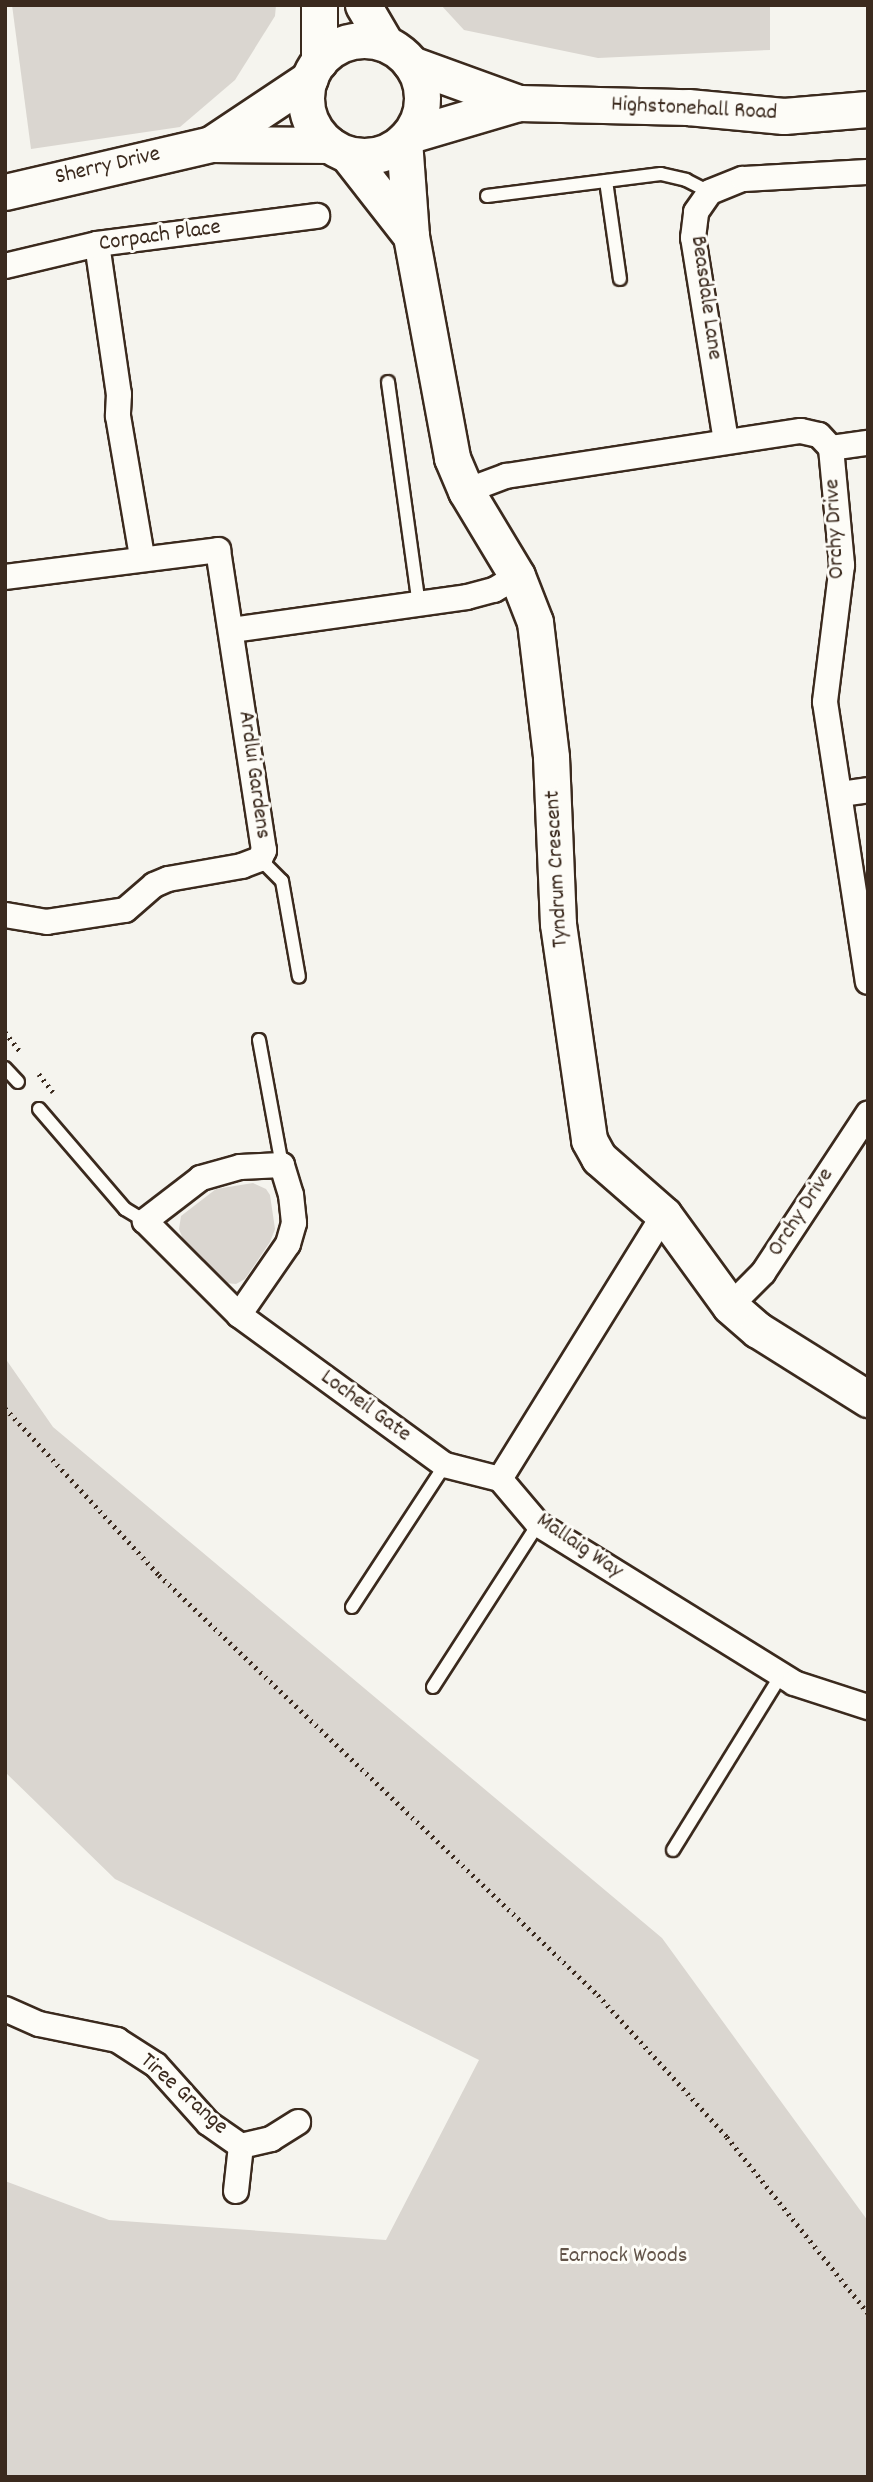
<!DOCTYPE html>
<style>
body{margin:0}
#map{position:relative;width:873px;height:2482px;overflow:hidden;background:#f5f4ee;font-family:Dekko,sans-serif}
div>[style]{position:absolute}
.green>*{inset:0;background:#dad6d0}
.path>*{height:4.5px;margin-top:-2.25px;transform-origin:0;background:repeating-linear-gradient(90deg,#3b2a1e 0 2px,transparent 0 7px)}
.roads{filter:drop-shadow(2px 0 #3b2a1e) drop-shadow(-2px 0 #3b2a1e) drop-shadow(0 2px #3b2a1e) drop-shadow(0 -2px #3b2a1e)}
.lane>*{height:12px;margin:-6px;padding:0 6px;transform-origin:6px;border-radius:6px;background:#fdfcf7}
.street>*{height:24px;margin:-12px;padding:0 12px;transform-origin:12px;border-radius:12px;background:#fdfcf7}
.secondary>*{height:35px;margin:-17.5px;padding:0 17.5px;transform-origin:17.5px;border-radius:17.5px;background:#fdfcf7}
.secondary>.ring{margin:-17.5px;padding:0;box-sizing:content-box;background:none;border:35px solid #fdfcf7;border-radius:50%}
span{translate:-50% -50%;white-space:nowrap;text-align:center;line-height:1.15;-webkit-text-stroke:6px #fdfcf7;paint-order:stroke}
.street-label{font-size:23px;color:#3b2a1e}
.park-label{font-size:23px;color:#63554a}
.frame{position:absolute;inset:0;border:7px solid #3b2a1e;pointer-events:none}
</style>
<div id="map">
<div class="green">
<div style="clip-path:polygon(12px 5px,276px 5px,275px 16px,235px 80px,180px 127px,31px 149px)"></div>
<div style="clip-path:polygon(441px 5px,770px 5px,770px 50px,598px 58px,464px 30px)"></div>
<div style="clip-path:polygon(253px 1183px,266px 1189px,270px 1195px,275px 1229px,270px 1242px,245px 1279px,236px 1284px,226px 1283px,184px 1242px,179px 1229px,181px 1216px,216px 1189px)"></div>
<div style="clip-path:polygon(5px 1358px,53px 1427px,662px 1938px,868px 2221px,868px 2477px,5px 2477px,5px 2181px,109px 2220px,386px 2240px,479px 2060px,115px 1879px,5px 1772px)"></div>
</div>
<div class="path">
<div style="left:5px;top:1032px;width:24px;rotate:52deg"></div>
<div style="left:39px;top:1074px;width:23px;rotate:52deg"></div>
<div style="left:5px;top:1408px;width:227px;rotate:47.3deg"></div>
<div style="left:159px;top:1575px;width:608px;rotate:43.73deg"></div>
<div style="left:598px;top:1995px;width:192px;rotate:47.7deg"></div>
<div style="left:727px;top:2137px;width:226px;rotate:51.3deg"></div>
</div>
<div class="roads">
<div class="lane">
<div style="left:606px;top:181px;width:99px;rotate:81.9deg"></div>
<div style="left:487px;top:196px;width:175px;rotate:-7.2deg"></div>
<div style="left:661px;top:174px;width:26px;rotate:13deg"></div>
<div style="left:686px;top:180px;width:27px;rotate:27deg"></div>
<div style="left:388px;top:382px;width:224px;rotate:82.1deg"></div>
<div style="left:260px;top:859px;width:31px;rotate:45deg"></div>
<div style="left:282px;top:881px;width:97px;rotate:80deg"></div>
<div style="left:259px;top:1040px;width:127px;rotate:79.6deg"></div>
<div style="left:5px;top:1068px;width:19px;rotate:47deg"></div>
<div style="left:39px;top:1109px;width:132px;rotate:49.3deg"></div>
<div style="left:125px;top:1209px;width:23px;rotate:31deg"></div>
<div style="left:352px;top:1607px;width:170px;rotate:-56.8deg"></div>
<div style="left:433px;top:1687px;width:194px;rotate:-57.2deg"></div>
<div style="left:673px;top:1850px;width:206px;rotate:-58.3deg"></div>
</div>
<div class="street">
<div style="left:97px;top:244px;width:152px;rotate:81.7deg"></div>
<div style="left:119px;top:394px;width:22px;rotate:93deg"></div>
<div style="left:118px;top:416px;width:143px;rotate:80.3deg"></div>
<div style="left:5px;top:266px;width:95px;rotate:-13.4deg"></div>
<div style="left:97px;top:244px;width:222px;rotate:-7.3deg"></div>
<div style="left:726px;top:441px;width:206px;rotate:-99.2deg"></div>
<div style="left:693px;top:238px;width:26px;rotate:-83deg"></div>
<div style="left:696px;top:212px;width:24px;rotate:-55deg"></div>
<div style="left:710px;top:192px;width:35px;rotate:-22deg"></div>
<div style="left:743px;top:179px;width:125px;rotate:-3.2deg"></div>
<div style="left:831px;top:448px;width:37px;rotate:-8deg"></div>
<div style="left:466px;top:491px;width:43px;rotate:-20.6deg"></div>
<div style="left:506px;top:476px;width:298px;rotate:-8.7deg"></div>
<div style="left:801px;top:431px;width:18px;rotate:13deg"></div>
<div style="left:819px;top:435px;width:18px;rotate:47deg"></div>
<div style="left:831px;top:448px;width:118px;rotate:84.6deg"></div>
<div style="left:842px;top:565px;width:138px;rotate:97.1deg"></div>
<div style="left:825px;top:702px;width:283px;rotate:81.3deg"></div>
<div style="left:5px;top:577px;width:215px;rotate:-7.2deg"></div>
<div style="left:218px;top:550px;width:304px;rotate:81.3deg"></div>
<div style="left:264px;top:850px;width:10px;rotate:114deg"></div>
<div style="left:260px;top:859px;width:19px;rotate:159deg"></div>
<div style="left:242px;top:866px;width:75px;rotate:170deg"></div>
<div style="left:168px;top:879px;width:15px;rotate:157deg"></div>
<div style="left:154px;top:885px;width:38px;rotate:139deg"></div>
<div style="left:125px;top:910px;width:79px;rotate:171.3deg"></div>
<div style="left:47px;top:922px;width:43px;rotate:-170.5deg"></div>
<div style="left:232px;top:630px;width:237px;rotate:-8deg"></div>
<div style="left:467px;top:597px;width:28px;rotate:-15deg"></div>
<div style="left:494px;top:590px;width:27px;rotate:-31deg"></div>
<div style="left:841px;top:794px;width:27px;rotate:-8deg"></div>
<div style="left:730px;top:1306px;width:47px;rotate:-45deg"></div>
<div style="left:763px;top:1273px;width:191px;rotate:-56.6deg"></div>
<div style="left:239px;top:1315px;width:86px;rotate:-55.4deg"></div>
<div style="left:288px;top:1244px;width:22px;rotate:-74deg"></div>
<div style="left:294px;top:1223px;width:28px;rotate:-96deg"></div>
<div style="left:291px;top:1195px;width:31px;rotate:-107deg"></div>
<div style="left:282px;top:1165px;width:42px;rotate:177.3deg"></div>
<div style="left:240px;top:1167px;width:41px;rotate:164.2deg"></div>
<div style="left:201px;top:1178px;width:71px;rotate:142.5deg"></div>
<div style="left:145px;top:1221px;width:133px;rotate:45deg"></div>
<div style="left:239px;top:1315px;width:255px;rotate:36.1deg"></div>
<div style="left:445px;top:1465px;width:57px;rotate:14.3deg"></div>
<div style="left:500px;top:1479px;width:59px;rotate:49.8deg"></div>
<div style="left:538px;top:1524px;width:301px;rotate:31.8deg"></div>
<div style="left:794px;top:1683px;width:78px;rotate:18deg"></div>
<div style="left:500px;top:1479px;width:311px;rotate:-58.2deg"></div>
<div style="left:5px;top:2009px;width:37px;rotate:24deg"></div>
<div style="left:39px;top:2024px;width:80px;rotate:11.6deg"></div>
<div style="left:117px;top:2040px;width:46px;rotate:32.7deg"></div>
<div style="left:156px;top:2065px;width:78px;rotate:48.1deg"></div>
<div style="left:208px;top:2123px;width:40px;rotate:34.9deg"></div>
<div style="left:241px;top:2146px;width:31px;rotate:-13deg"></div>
<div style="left:271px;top:2139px;width:32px;rotate:-32deg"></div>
<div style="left:236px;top:2191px;width:45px;rotate:-83.7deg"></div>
</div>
<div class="secondary">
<div style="left:319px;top:5px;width:57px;rotate:90deg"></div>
<div style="left:363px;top:5px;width:45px;rotate:59.5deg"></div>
<div class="ring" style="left:306px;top:40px;width:81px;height:81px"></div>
<div style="left:411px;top:64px;width:115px;rotate:19.9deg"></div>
<div style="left:410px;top:135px;width:114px;rotate:-16.4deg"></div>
<div style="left:519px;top:103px;width:169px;rotate:1.4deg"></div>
<div style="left:688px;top:107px;width:96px;rotate:5.4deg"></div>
<div style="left:784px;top:116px;width:84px;rotate:-4.8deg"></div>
<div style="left:404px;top:140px;width:96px;rotate:85.8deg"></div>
<div style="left:411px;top:236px;width:226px;rotate:79.5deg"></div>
<div style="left:452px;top:458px;width:36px;rotate:67deg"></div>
<div style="left:466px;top:491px;width:99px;rotate:59deg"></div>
<div style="left:517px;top:576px;width:49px;rotate:68.6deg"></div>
<div style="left:535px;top:622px;width:136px;rotate:83.2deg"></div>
<div style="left:551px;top:757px;width:167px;rotate:87.6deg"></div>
<div style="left:558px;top:924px;width:218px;rotate:81.8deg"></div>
<div style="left:589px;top:1140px;width:21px;rotate:61deg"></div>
<div style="left:599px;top:1158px;width:86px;rotate:41.2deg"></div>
<div style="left:664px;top:1215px;width:112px;rotate:54deg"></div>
<div style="left:730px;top:1306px;width:37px;rotate:41deg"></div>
<div style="left:758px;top:1330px;width:130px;rotate:32.1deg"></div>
<div style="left:211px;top:144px;width:119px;rotate:-33.7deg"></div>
<div style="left:347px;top:154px;width:104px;rotate:52deg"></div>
<div style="left:5px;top:192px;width:212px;rotate:-13.1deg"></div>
<div style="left:211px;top:144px;width:119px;rotate:0.5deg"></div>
</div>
</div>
<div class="street-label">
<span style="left:694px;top:110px;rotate:3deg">Highstonehall Road</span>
<span style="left:108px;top:167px;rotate:-13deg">Sherry Drive</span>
<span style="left:160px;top:237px;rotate:-8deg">Corpach Place</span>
<span style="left:705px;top:298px;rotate:82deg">Beasdale Lane</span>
<span style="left:836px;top:529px;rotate:-93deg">Orchy Drive</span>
<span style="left:253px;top:775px;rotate:82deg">Ardlui Gardens</span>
<span style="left:558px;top:869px;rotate:-93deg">Tyndrum Crescent</span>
<span style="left:802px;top:1213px;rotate:-57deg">Orchy Drive</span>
<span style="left:365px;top:1407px;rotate:36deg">Locheil Gate</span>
<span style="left:579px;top:1547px;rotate:34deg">Mallaig Way</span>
<span style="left:183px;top:2095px;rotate:42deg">Tiree Grange</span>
</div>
<div class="park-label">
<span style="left:623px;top:2257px">Earnock Woods</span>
</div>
<div class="frame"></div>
</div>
